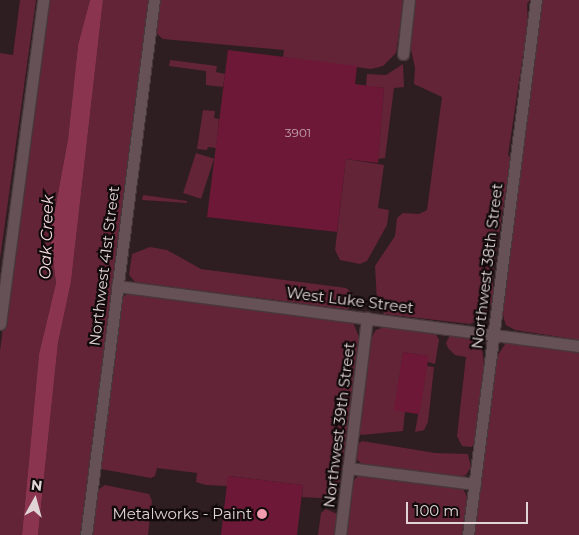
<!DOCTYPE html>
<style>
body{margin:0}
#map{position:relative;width:579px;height:535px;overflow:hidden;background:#2e1d21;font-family:Montserrat,sans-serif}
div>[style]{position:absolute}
.green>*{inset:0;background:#632437;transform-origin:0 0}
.water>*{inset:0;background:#8b344f}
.building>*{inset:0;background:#6e1837;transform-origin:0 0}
.roads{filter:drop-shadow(1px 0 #47383c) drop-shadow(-1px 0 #47383c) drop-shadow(0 1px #47383c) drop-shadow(0 -1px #47383c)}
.minor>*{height:11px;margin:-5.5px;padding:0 5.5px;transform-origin:5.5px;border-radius:5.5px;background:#665156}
.dots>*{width:14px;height:14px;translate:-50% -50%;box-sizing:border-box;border:2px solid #110a0b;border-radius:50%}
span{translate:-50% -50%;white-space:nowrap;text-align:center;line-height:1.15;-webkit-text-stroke:4.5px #110a0b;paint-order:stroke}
.number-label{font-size:12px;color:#c4a5af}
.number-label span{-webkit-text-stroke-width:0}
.street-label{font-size:15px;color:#e1d4d7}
.poi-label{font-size:15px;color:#e1d4d7}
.right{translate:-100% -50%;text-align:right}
.water-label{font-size:16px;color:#f6dbe0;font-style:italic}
.north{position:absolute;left:10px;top:475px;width:50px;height:50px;-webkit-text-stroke:4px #110a0b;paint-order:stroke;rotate:7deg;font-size:14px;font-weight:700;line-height:20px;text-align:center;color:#e1d4d7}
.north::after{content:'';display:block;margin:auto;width:18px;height:22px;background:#e1d4d7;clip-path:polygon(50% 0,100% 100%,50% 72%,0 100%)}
.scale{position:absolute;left:406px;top:502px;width:122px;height:22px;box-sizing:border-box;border:2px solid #e1d4d7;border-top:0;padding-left:6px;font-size:15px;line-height:18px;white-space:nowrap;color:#e1d4d7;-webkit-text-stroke:4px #110a0b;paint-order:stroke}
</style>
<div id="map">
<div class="green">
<div style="clip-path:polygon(20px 0,36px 0,0 259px,0 53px,13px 55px)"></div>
<div style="clip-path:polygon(45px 0,90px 0,78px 45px,68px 139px,50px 237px,56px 283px,39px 354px,22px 535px,0 535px,0 351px)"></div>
<div style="clip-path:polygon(103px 0,149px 0,80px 535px,38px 535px,58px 343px,71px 282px)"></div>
<div style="clip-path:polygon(157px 0,404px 0,396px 53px,383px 66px,371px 69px,283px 57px,284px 50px,163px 39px,155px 32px)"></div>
<div style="clip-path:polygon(413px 0,530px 0,527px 4px,528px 22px,508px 155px,511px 158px,493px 271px,493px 299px,486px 316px,470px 324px,384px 314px,377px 301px,375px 266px,395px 236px,397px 218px,403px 213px,419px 214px,427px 210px,442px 97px,414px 84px,415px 68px,409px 40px)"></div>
<div style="clip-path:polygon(541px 0,579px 0,579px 340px,515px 330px,506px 325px,502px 312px)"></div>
<div style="clip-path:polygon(170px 60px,217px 66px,216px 72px,225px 74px,223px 87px,206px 85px,206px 71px,169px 66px)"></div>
<div style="clip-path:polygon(403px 64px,404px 87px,394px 88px,385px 158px,378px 159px,384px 88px,366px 86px,367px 74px,386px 75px)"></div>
<div style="clip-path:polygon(203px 110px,215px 111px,214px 118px,219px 119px,216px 148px,208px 147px,207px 150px,197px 149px)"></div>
<div style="left:196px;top:153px;width:19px;height:42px;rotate:18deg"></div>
<div style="clip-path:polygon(346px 159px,384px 165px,378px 208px,389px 210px,387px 225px,367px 261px,360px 264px,340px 260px,335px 250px)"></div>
<div style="clip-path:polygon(143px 195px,187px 201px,187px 203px,142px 200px)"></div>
<div style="clip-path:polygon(150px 247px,167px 250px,201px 269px,346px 288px,353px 294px,353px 303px,349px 309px,344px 309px,135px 282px,129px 275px,132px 254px)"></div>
<div style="clip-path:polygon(129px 292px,347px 319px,353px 322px,360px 340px,337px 499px,302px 497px,303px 485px,229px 476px,227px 486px,206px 485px,196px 482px,197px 473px,157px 468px,155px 476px,151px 478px,101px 469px,121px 299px)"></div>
<div style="clip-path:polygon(387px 326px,434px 331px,439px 340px,435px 364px,428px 362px,428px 356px,403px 352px,395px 409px,405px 411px,403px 431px,361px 435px,358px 431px,369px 341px,376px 330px)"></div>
<div style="clip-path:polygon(450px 335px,468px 336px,482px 348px,484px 365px,474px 445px,471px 447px,462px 446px,457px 436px,466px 357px,455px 355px,448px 348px,446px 343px)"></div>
<div style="clip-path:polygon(521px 340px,579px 349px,579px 535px,472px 535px,496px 358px,505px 344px)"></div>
<div style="clip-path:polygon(427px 366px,434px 367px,428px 422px,424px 430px,415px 432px)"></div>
<div style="clip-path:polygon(362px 441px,435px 453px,468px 454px,471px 467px,466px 475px,457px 478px,363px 465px,354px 457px,355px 446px)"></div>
<div style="clip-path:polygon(359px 475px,463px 488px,467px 497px,462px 535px,344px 535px,351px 483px)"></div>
<div style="clip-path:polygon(105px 485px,149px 494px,152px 501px,148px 535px,88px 535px,96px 491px)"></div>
<div style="clip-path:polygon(326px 509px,337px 514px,335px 535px,318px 535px,321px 513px)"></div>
</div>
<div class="water">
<div style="clip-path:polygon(90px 0,103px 0,71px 282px,58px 343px,38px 535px,22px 535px,39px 354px,56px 283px,50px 237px,68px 139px,78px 45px)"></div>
</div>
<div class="building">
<div style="clip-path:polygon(228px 50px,357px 66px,355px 84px,384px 88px,378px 163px,346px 159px,337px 232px,207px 217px)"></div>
<div style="left:403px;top:352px;width:26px;height:59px;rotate:9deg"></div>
<div style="clip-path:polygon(228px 476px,303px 485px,297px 535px,221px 535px)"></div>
</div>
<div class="roads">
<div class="minor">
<div style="left:403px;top:54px;width:54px;rotate:-83.7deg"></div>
<div style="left:117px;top:286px;width:466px;rotate:7.4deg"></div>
<div style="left:0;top:324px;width:327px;rotate:-82.4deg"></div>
<div style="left:348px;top:468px;width:128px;rotate:7.2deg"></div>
<div style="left:86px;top:535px;width:539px;rotate:-82.76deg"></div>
<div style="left:340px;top:535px;width:219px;rotate:-82.9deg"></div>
<div style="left:468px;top:535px;width:539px;rotate:-82.76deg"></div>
</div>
</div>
<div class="dots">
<div style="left:262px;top:514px;background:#f29aaf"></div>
</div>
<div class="number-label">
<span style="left:298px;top:133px">3901</span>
</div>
<div class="street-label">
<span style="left:104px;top:266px;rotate:-83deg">Northwest 41st Street</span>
<span style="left:487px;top:266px;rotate:-83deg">Northwest 38th Street</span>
<span style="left:350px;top:300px;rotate:7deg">West Luke Street</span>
<span style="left:339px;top:425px;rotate:-83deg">Northwest 39th Street</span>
</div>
<div class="poi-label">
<span class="right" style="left:252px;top:514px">Metalworks - Paint</span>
</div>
<div class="water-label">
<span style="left:47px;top:237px;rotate:-88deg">Oak Creek</span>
</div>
<div class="north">N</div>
<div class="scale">100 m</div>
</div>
